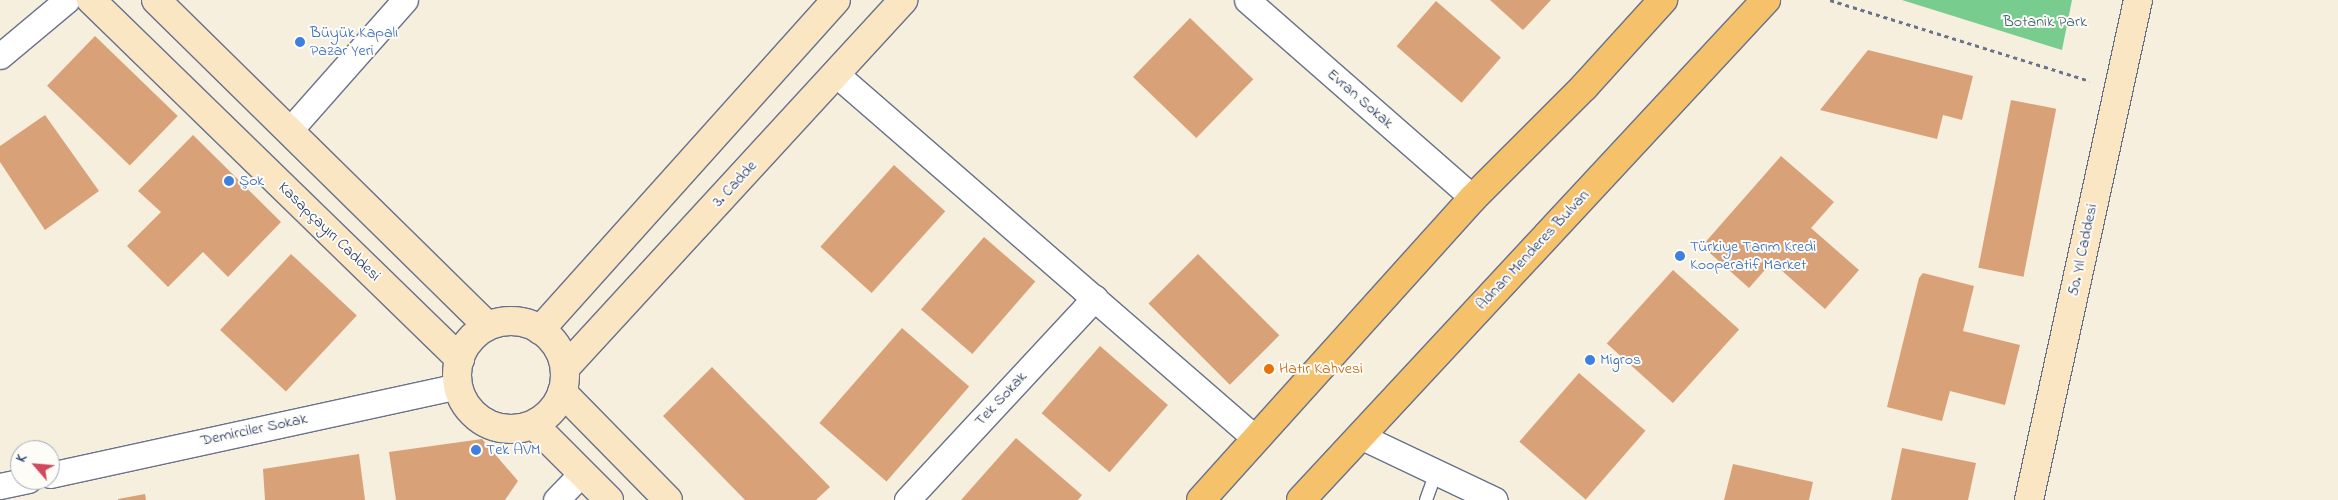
<!DOCTYPE html>
<meta charset="utf-8">
<style>
body{margin:0}
#map{position:relative;width:2338px;height:500px;overflow:hidden;background:#f6efde;font-family:"Indie Flower",sans-serif}
div>[style]{position:absolute}
.green>*{inset:0;background:#78cc8e}
.building>*{inset:0;background:#d9a178;transform-origin:0 0}
.path>*{height:3px;margin-top:-1.5px;transform-origin:0;background:repeating-linear-gradient(90deg,#68728b 0 4px,transparent 0 8px)}
.roads{filter:drop-shadow(1px 0 #68728b) drop-shadow(-1px 0 #68728b) drop-shadow(0 1px #68728b) drop-shadow(0 -1px #68728b)}
.lane>*{height:12px;margin:-6px;padding:0 6px;transform-origin:6px;border-radius:6px;background:#fff}
.street>*{height:25px;margin:-12.5px;padding:0 12.5px;transform-origin:12.5px;border-radius:12.5px;background:#fff}
.secondary>*{height:28px;margin:-14px;padding:0 14px;transform-origin:14px;border-radius:14px;background:#fbe6c4}
.secondary>.ring{margin:-14px;padding:0;box-sizing:content-box;background:none;border:28px solid #fbe6c4;border-radius:50%}
.highway>*{height:28px;margin:-14px;padding:0 14px;transform-origin:14px;border-radius:14px;background:#f5c16b}
.dots>*{width:14px;height:14px;translate:-50% -50%;box-sizing:border-box;border:2px solid #fdfcf7;border-radius:50%}
span{translate:-50% -50%;white-space:nowrap;text-align:center;line-height:1.15;-webkit-text-stroke:4px #fdfcf7;paint-order:stroke}
.park-label{font-size:16px;color:#375e6c}
.shop-label{font-size:16px;color:#366cbe}
.left{translate:0 -50%;text-align:left}
.street-label{font-size:16px;color:#1b2f5e}
.food-label{font-size:16px;color:#c56008}
.north{position:absolute;left:10px;top:440px;width:50px;height:50px;box-sizing:border-box;background:#fdfcf7;border:1px solid #a3aaba;border-radius:50%;rotate:297deg;font-size:14px;font-weight:700;line-height:20px;text-align:center;color:#1b2f5e}
.north::after{content:'';display:block;margin:auto;width:18px;height:22px;background:#d1495b;clip-path:polygon(50% 0,100% 100%,50% 72%,0 100%)}
</style>
<div id="map">
<div class="green">
<div style="clip-path:polygon(1902px 0,2072px 0,2062px 50px)"></div>
</div>
<div class="building">
<div style="clip-path:polygon(1490px 0,1551px 0,1523px 30px)"></div>
<div style="left:1436px;top:1px;width:86px;height:60px;rotate:41deg"></div>
<div style="left:1190px;top:18px;width:88px;height:82px;rotate:44deg"></div>
<div style="left:95px;top:36px;width:115px;height:69px;rotate:44deg"></div>
<div style="clip-path:polygon(1868px 50px,1973px 76px,1962px 120px,1943px 115px,1937px 139px,1820px 110px)"></div>
<div style="left:2011px;top:100px;width:46px;height:171px;rotate:11deg"></div>
<div style="clip-path:polygon(45px 115px,99px 191px,45px 230px,0 162px,0 146px)"></div>
<div style="clip-path:polygon(193px 135px,281px 222px,228px 277px,203px 252px,168px 287px,127px 246px,161px 212px,138px 191px)"></div>
<div style="clip-path:polygon(1781px 156px,1834px 202px,1811px 228px,1859px 270px,1825px 309px,1772px 262px,1749px 288px,1702px 246px)"></div>
<div style="left:894px;top:165px;width:69px;height:110px;rotate:42deg"></div>
<div style="left:984px;top:237px;width:68px;height:96px;rotate:41deg"></div>
<div style="left:291px;top:254px;width:90px;height:104px;rotate:43deg"></div>
<div style="left:1198px;top:254px;width:115px;height:70px;rotate:45deg"></div>
<div style="left:1673px;top:270px;width:89px;height:99px;rotate:42deg"></div>
<div style="clip-path:polygon(1923px 273px,1974px 286px,1963px 331px,2020px 345px,2005px 405px,1950px 391px,1942px 421px,1887px 407px,1919px 278px)"></div>
<div style="left:902px;top:328px;width:89px;height:126px;rotate:41deg"></div>
<div style="left:1100px;top:346px;width:90px;height:89px;rotate:41deg"></div>
<div style="clip-path:polygon(712px 367px,830px 487px,816px 500px,745px 500px,663px 416px)"></div>
<div style="left:1579px;top:373px;width:88px;height:91px;rotate:41deg"></div>
<div style="clip-path:polygon(1016px 438px,1082px 495px,1078px 500px,961px 500px)"></div>
<div style="clip-path:polygon(482px 439px,518px 481px,505px 500px,396px 500px,389px 452px)"></div>
<div style="clip-path:polygon(1902px 448px,1976px 463px,1968px 500px,1891px 500px)"></div>
<div style="clip-path:polygon(359px 454px,365px 500px,265px 500px,263px 469px)"></div>
<div style="clip-path:polygon(1733px 464px,1813px 482px,1809px 500px,1724px 500px)"></div>
<div style="clip-path:polygon(145px 494px,146px 500px,118px 500px,118px 499px)"></div>
</div>
<div class="path">
<div style="left:1830px;top:0;width:272px;rotate:17.3deg"></div>
</div>
<div class="roads">
<div class="lane">
<div style="left:1426px;top:500px;width:29px;rotate:-70deg"></div>
</div>
<div class="street">
<div style="left:1247px;top:0;width:300px;rotate:41.2deg"></div>
<div style="left:0;top:56px;width:87px;rotate:-39.9deg"></div>
<div style="left:837px;top:75px;width:555px;rotate:40.98deg"></div>
<div style="left:289px;top:131px;width:175px;rotate:-48.5deg"></div>
<div style="left:1360px;top:436px;width:149px;rotate:25.4deg"></div>
<div style="left:50px;top:475px;width:418px;rotate:-12.3deg"></div>
<div style="left:0;top:486px;width:29px;rotate:-12deg"></div>
<div style="left:556px;top:500px;width:37px;rotate:-46deg"></div>
<div style="left:907px;top:500px;width:276px;rotate:-47.1deg"></div>
</div>
<div class="secondary">
<div style="left:91px;top:0;width:515px;rotate:44.21deg"></div>
<div style="left:156px;top:0;width:465px;rotate:44.5deg"></div>
<div class="ring" style="left:457px;top:321px;width:80px;height:80px"></div>
<div style="left:540px;top:330px;width:443px;rotate:-48.1deg"></div>
<div style="left:565px;top:368px;width:500px;rotate:-47.4deg"></div>
<div style="left:562px;top:392px;width:151px;rotate:45.5deg"></div>
<div style="left:534px;top:425px;width:106px;rotate:45deg"></div>
<div style="left:2029px;top:500px;width:512px;rotate:-77.7deg"></div>
</div>
<div class="highway">
<div style="left:1201px;top:500px;width:406px;rotate:-48deg"></div>
<div style="left:1473px;top:198px;width:157px;rotate:-45deg"></div>
<div style="left:1584px;top:87px;width:118px;rotate:-47.8deg"></div>
<div style="left:1301px;top:500px;width:683px;rotate:-47.08deg"></div>
</div>
</div>
<div class="dots">
<div style="left:300px;top:42px;background:#3f7fe0"></div>
<div style="left:229px;top:181px;background:#3f7fe0"></div>
<div style="left:1680px;top:256px;background:#3f7fe0"></div>
<div style="left:1590px;top:360px;background:#3f7fe0"></div>
<div style="left:1269px;top:369px;background:#e8710a"></div>
<div style="left:476px;top:450px;background:#3f7fe0"></div>
</div>
<div class="park-label">
<span style="left:2045px;top:22px">Botanik Park</span>
</div>
<div class="shop-label">
<span class="left" style="left:310px;top:42px">Büyük Kapalı<br>Pazar Yeri</span>
<span class="left" style="left:239px;top:181px">Şok</span>
<span class="left" style="left:1690px;top:256px">Türkiye Tarım Kredi<br>Kooperatif Market</span>
<span class="left" style="left:1600px;top:360px">Migros</span>
<span class="left" style="left:486px;top:450px">Tek AVM</span>
</div>
<div class="street-label">
<span style="left:1360px;top:99px;rotate:41deg">Evran Sokak</span>
<span style="left:735px;top:184px;rotate:-47deg">3. Cadde</span>
<span style="left:329px;top:232px;rotate:44deg">Kasapçayırı Caddesi</span>
<span style="left:1533px;top:250px;rotate:-47deg">Adnan Menderes Bulvarı</span>
<span style="left:2083px;top:250px;rotate:-78deg">50. Yıl Caddesi</span>
<span style="left:1001px;top:399px;rotate:-47deg">Tek Sokak</span>
<span style="left:254px;top:430px;rotate:-12deg">Demirciler Sokak</span>
</div>
<div class="food-label">
<span class="left" style="left:1279px;top:369px">Hatır Kahvesi</span>
</div>
<div class="north">K</div>
</div>
